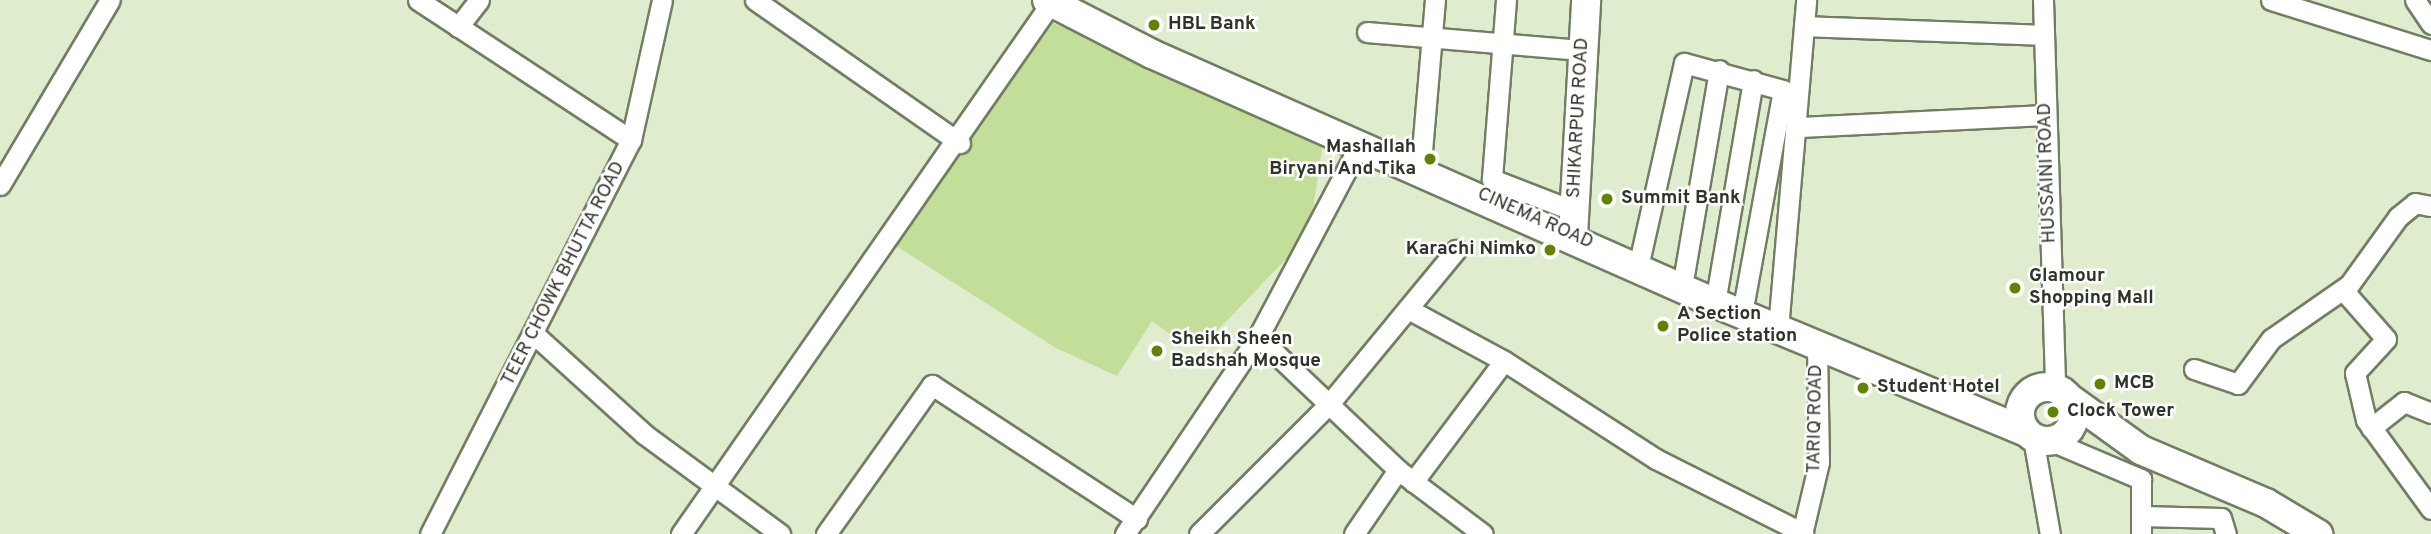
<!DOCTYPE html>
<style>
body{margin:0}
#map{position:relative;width:2431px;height:534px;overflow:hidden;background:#e0ecce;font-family:Overpass,sans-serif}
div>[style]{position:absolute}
.green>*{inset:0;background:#c3de99}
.roads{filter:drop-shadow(2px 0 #727e63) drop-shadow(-2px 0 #727e63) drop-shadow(0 2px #727e63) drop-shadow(0 -2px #727e63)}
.street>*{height:19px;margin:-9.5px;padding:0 9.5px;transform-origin:9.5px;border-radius:9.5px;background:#fff}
.secondary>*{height:28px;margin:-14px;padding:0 14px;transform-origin:14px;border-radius:14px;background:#fff}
.secondary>.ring{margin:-14px;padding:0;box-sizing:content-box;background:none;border:28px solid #fff;border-radius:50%}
.dots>*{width:19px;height:19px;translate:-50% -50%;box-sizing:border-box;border:4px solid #fff;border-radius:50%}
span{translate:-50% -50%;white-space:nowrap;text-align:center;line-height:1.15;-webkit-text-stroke:5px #fff;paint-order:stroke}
.poi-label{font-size:19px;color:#2f3429;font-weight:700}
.left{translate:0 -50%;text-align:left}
.right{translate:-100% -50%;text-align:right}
.street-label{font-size:19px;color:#2f3429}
</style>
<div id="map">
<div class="green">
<div style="clip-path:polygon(1051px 22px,1324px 137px,1309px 235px,1217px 331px,1180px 341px,1152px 321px,1117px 376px,1056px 348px,896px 246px)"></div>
</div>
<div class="roads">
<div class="street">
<div style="left:418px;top:0;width:255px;rotate:33.3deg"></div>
<div style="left:755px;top:0;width:250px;rotate:34.9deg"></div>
<div style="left:1506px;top:0;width:180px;rotate:94.5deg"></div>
<div style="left:1492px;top:179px;width:88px;rotate:21.3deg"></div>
<div style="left:2043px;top:0;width:388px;rotate:88.2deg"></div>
<div style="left:2271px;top:0;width:168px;rotate:17.4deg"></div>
<div style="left:2415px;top:0;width:29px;rotate:56deg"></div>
<div style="left:1804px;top:26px;width:240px;rotate:2.1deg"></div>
<div style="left:458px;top:27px;width:34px;rotate:-52deg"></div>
<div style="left:1367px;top:32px;width:217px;rotate:4.8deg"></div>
<div style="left:1799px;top:127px;width:247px;rotate:-2.8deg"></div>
<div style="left:1422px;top:151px;width:152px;rotate:-85.1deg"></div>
<div style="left:0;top:185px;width:215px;rotate:-59.3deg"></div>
<div style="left:1638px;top:267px;width:209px;rotate:-77.3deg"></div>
<div style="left:1684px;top:63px;width:103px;rotate:15.3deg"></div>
<div style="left:1783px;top:90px;width:228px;rotate:100.4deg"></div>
<div style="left:1682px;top:287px;width:220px;rotate:-80.3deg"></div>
<div style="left:2343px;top:290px;width:65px;rotate:48.7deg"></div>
<div style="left:2386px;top:339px;width:46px;rotate:132.4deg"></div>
<div style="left:2355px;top:373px;width:48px;rotate:76.8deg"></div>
<div style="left:2366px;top:420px;width:110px;rotate:53.9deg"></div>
<div style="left:1715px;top:303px;width:226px;rotate:-80.3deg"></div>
<div style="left:1408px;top:309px;width:109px;rotate:28.4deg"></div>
<div style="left:1504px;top:361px;width:181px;rotate:32.8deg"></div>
<div style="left:1656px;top:459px;width:165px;rotate:26.7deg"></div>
<div style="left:1778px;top:329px;width:330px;rotate:-85.1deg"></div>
<div style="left:535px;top:335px;width:147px;rotate:42.2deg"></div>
<div style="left:644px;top:434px;width:169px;rotate:36.3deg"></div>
<div style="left:1258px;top:337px;width:193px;rotate:43.5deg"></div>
<div style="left:1398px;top:470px;width:106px;rotate:37deg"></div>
<div style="left:2194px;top:369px;width:46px;rotate:18.8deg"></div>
<div style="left:2238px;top:384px;width:56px;rotate:-53.7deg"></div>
<div style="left:2271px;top:339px;width:95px;rotate:-34.7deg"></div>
<div style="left:2349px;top:285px;width:84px;rotate:-54.2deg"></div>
<div style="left:2398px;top:217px;width:22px;rotate:-39deg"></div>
<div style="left:2415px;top:203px;width:16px;rotate:11deg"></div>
<div style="left:2371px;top:428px;width:42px;rotate:-38.2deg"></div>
<div style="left:2404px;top:402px;width:29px;rotate:22deg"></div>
<div style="left:2033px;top:438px;width:97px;rotate:80deg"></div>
<div style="left:2051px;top:441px;width:98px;rotate:22.9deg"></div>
<div style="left:2141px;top:479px;width:55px;rotate:90deg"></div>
<div style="left:1413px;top:482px;width:151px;rotate:-53.1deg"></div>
<div style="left:2141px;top:516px;width:80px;rotate:1.4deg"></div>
<div style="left:2221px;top:518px;width:17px;rotate:73deg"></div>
<div style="left:430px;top:534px;width:442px;rotate:-63deg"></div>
<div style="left:631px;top:140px;width:143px;rotate:-77.5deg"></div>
<div style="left:681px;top:534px;width:651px;rotate:-55.14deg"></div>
<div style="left:826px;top:534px;width:183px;rotate:-54.6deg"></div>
<div style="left:932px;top:385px;width:245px;rotate:33.2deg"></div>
<div style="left:1125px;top:534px;width:238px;rotate:-56deg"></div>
<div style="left:1258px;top:337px;width:216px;rotate:-62.1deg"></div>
<div style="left:1199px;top:534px;width:184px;rotate:-45deg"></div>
<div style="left:1329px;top:404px;width:200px;rotate:-50.5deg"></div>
<div style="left:1354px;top:534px;width:78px;rotate:-55.5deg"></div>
<div style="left:1802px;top:534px;width:74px;rotate:-76.7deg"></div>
<div style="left:1819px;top:462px;width:118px;rotate:-91deg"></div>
</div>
<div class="secondary">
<div style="left:1047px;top:0;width:118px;rotate:27.2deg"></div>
<div style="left:1152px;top:54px;width:616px;rotate:23.86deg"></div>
<div style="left:1715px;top:303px;width:337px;rotate:22.5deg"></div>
<div style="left:1573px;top:236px;width:236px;rotate:-86.8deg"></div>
<div class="ring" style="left:2020px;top:387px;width:26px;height:26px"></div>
<div style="left:2069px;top:398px;width:89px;rotate:35.8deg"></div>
<div style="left:2141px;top:450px;width:136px;rotate:23deg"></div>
<div style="left:2266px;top:503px;width:61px;rotate:30.8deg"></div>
</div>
</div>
<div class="dots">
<div style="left:1154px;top:25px;background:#618400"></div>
<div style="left:1430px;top:159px;background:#618400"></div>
<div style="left:1607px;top:199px;background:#618400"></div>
<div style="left:1550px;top:250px;background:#618400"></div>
<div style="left:2015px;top:288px;background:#618400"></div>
<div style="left:1663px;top:326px;background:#618400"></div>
<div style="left:1157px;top:351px;background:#618400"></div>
<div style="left:2100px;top:384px;background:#618400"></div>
<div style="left:1863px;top:388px;background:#618400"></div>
<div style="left:2053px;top:412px;background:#618400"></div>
</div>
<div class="poi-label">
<span class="left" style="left:1168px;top:25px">HBL Bank</span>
<span class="right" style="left:1416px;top:159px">Mashallah<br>Biryani And Tika</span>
<span class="left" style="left:1621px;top:199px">Summit Bank</span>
<span class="right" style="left:1536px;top:250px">Karachi Nimko</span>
<span class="left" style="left:2029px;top:288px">Glamour<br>Shopping Mall</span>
<span class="left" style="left:1677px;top:326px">A Section<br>Police station</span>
<span class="left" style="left:1171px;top:351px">Sheikh Sheen<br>Badshah Mosque</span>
<span class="left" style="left:2114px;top:384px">MCB</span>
<span class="left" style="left:1877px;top:388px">Student Hotel</span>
<span class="left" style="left:2067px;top:412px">Clock Tower</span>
</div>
<div class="street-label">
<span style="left:1579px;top:118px;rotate:-87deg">SHIKARPUR ROAD</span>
<span style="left:2048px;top:173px;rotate:-92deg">HUSSAINI ROAD</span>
<span style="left:1535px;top:219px;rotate:24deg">CINEMA ROAD</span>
<span style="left:564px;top:274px;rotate:-63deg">TEER CHOWK BHUTTA ROAD</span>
<span style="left:1816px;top:419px;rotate:-89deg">TARIQ ROAD</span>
</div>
</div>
